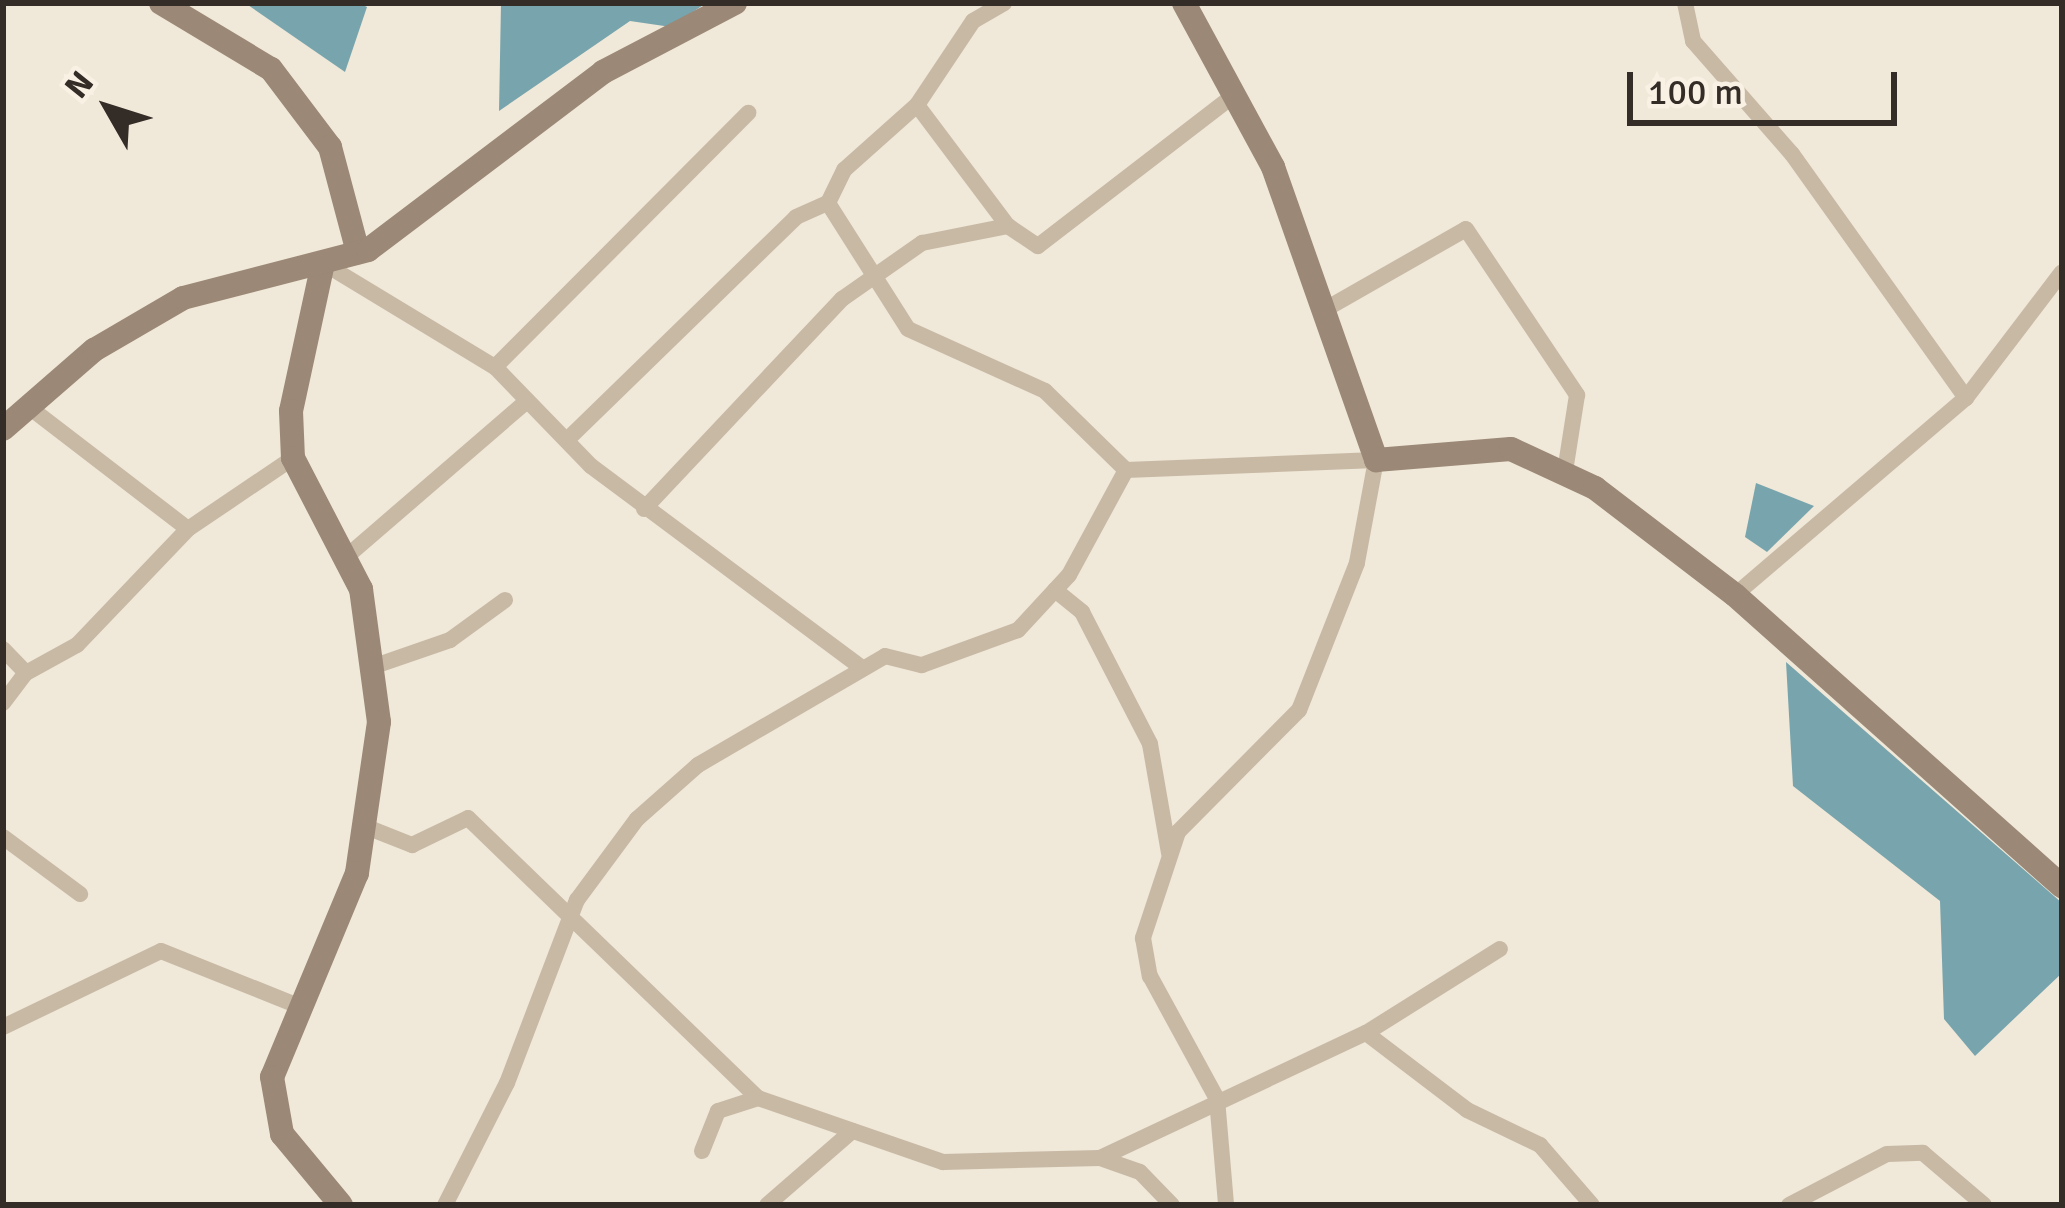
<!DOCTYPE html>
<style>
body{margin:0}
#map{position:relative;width:2065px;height:1208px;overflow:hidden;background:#f0e8d8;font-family:Signika,sans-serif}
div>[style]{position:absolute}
.water>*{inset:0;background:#78a5ad}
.street>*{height:16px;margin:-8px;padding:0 8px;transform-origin:8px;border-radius:8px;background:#c8b9a5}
.secondary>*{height:24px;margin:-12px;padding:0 12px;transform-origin:12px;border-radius:12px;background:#9b8876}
span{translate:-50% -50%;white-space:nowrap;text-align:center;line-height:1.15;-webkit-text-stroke:10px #f8f1e4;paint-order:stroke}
.frame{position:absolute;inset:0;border:6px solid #342c26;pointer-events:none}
.north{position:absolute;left:48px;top:48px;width:120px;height:120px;-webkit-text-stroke:9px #f8f1e4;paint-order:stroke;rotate:309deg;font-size:33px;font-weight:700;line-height:48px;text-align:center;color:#342c26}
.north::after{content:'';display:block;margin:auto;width:42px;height:54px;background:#342c26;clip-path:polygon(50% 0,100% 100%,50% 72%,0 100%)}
.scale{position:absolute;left:1627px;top:72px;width:270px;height:54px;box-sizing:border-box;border:6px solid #342c26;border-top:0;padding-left:15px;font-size:36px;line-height:42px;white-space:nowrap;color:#342c26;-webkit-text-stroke:9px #f8f1e4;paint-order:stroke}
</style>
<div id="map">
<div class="water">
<div style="clip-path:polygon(245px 3px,359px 3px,367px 7px,345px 72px)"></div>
<div style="clip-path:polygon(501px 3px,706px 3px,671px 27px,630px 21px,499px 111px)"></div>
<div style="clip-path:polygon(1756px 483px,1814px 506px,1767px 552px,1745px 537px)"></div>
<div style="clip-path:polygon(1786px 662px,2062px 903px,2062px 973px,1975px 1056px,1944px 1019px,1940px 901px,1793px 786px)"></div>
</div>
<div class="street">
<div style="left:1685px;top:3px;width:39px;rotate:78deg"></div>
<div style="left:1693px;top:41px;width:150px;rotate:48.8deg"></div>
<div style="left:1792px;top:154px;width:300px;rotate:54.5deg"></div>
<div style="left:1966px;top:398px;width:158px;rotate:-52.7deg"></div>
<div style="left:917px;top:105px;width:151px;rotate:53.1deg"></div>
<div style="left:1008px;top:226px;width:36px;rotate:34deg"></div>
<div style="left:1038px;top:246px;width:247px;rotate:-37.6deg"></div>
<div style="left:828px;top:203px;width:149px;rotate:57.6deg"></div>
<div style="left:908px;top:329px;width:150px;rotate:24.3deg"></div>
<div style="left:1045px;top:391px;width:113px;rotate:44.3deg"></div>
<div style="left:1126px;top:470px;width:250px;rotate:-2.3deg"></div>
<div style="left:1376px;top:460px;width:105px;rotate:100.5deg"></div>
<div style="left:1357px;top:563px;width:158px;rotate:111.5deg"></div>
<div style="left:1299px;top:710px;width:172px;rotate:134.8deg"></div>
<div style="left:1178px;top:832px;width:112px;rotate:108.3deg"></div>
<div style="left:1143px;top:938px;width:39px;rotate:80deg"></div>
<div style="left:1150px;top:976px;width:140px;rotate:61.4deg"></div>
<div style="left:1217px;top:1099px;width:106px;rotate:85.1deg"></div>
<div style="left:323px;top:263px;width:201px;rotate:31.2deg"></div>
<div style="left:495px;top:367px;width:138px;rotate:45.9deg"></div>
<div style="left:591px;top:466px;width:338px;rotate:36.7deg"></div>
<div style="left:1324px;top:310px;width:163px;rotate:-29.7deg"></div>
<div style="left:1466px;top:229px;width:200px;rotate:56.2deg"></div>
<div style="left:1577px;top:395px;width:78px;rotate:98.9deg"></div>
<div style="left:495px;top:367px;width:359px;rotate:-45.1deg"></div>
<div style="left:29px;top:407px;width:200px;rotate:37.5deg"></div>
<div style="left:570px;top:437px;width:315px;rotate:-44.2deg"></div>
<div style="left:796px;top:217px;width:35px;rotate:-24deg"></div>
<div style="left:828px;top:203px;width:37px;rotate:-64deg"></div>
<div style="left:844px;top:170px;width:98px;rotate:-41.7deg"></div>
<div style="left:917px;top:105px;width:101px;rotate:-56.3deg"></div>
<div style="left:973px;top:21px;width:36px;rotate:-30deg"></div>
<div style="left:644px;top:509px;width:289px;rotate:-46.7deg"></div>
<div style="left:842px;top:299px;width:98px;rotate:-35deg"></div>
<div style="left:922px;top:243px;width:88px;rotate:-11.2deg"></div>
<div style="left:345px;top:558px;width:234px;rotate:-40.8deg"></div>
<div style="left:1055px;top:590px;width:35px;rotate:39deg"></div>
<div style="left:1082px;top:612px;width:148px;rotate:62.7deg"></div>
<div style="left:1150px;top:744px;width:111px;rotate:80.1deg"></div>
<div style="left:1735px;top:595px;width:304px;rotate:-40.5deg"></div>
<div style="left:3px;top:649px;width:33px;rotate:46deg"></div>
<div style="left:372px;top:667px;width:83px;rotate:-19.1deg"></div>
<div style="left:450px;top:640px;width:68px;rotate:-36deg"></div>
<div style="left:3px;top:703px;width:38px;rotate:-53deg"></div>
<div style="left:26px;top:673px;width:58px;rotate:-28.8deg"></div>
<div style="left:77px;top:645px;width:161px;rotate:-46.3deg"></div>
<div style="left:188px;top:529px;width:127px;rotate:-34.1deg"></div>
<div style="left:364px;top:826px;width:52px;rotate:21.6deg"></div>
<div style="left:412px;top:845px;width:62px;rotate:-25.7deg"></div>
<div style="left:468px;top:818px;width:403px;rotate:44deg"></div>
<div style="left:3px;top:837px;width:96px;rotate:36.5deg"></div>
<div style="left:3px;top:1027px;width:175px;rotate:-25.7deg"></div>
<div style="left:161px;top:951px;width:151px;rotate:21.8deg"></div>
<div style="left:1366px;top:1033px;width:158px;rotate:-32.1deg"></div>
<div style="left:702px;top:1151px;width:43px;rotate:-68.2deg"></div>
<div style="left:718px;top:1111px;width:42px;rotate:-18deg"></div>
<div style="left:758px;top:1098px;width:196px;rotate:19.1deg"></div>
<div style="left:943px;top:1162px;width:157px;rotate:-1.5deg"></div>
<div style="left:1100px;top:1158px;width:42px;rotate:19.3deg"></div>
<div style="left:1140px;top:1172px;width:46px;rotate:45.9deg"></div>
<div style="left:1100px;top:1158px;width:294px;rotate:-25.2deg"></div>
<div style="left:1366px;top:1033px;width:127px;rotate:37.3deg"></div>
<div style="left:1467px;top:1110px;width:81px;rotate:25.6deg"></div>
<div style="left:1540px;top:1145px;width:79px;rotate:49.1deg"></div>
<div style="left:445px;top:1205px;width:137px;rotate:-63.1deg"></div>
<div style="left:507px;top:1083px;width:196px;rotate:-69.1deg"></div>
<div style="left:577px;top:900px;width:101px;rotate:-53.5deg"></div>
<div style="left:637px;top:819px;width:81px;rotate:-41.5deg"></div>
<div style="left:698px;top:765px;width:216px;rotate:-30.2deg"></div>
<div style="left:885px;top:656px;width:38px;rotate:14deg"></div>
<div style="left:922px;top:665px;width:102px;rotate:-20deg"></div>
<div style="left:1018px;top:630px;width:75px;rotate:-47.2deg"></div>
<div style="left:1069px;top:575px;width:119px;rotate:-61.5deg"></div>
<div style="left:767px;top:1205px;width:113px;rotate:-41deg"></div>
<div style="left:1789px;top:1205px;width:110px;rotate:-27.5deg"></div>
<div style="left:1887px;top:1154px;width:36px;rotate:-2deg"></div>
<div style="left:1923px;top:1153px;width:80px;rotate:40.4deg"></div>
</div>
<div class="secondary">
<div style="left:161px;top:3px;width:128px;rotate:31deg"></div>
<div style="left:271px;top:69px;width:98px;rotate:52.9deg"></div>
<div style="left:330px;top:147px;width:109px;rotate:75.1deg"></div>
<div style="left:1184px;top:3px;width:187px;rotate:61.5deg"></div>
<div style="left:1273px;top:167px;width:311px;rotate:70.6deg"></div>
<div style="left:1376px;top:460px;width:135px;rotate:-4.7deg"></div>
<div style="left:1511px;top:449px;width:93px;rotate:24.9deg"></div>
<div style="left:1595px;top:488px;width:176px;rotate:37.4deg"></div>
<div style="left:1735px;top:595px;width:438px;rotate:41.7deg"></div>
<div style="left:323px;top:263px;width:151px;rotate:102.2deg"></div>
<div style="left:291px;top:411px;width:47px;rotate:87.6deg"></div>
<div style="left:293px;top:458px;width:148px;rotate:62.6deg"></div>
<div style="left:361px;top:589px;width:134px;rotate:82.3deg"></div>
<div style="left:379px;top:722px;width:153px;rotate:98.3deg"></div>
<div style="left:357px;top:873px;width:221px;rotate:112.6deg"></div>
<div style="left:272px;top:1077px;width:58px;rotate:80deg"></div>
<div style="left:282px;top:1134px;width:92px;rotate:50.3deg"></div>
<div style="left:3px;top:429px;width:121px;rotate:-41deg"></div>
<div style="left:94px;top:350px;width:103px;rotate:-30.3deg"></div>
<div style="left:183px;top:298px;width:191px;rotate:-14.5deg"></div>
<div style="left:368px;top:250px;width:295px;rotate:-37.1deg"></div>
<div style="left:603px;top:72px;width:149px;rotate:-27.6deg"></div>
</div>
<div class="frame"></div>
<div class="north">N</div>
<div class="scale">100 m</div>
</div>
